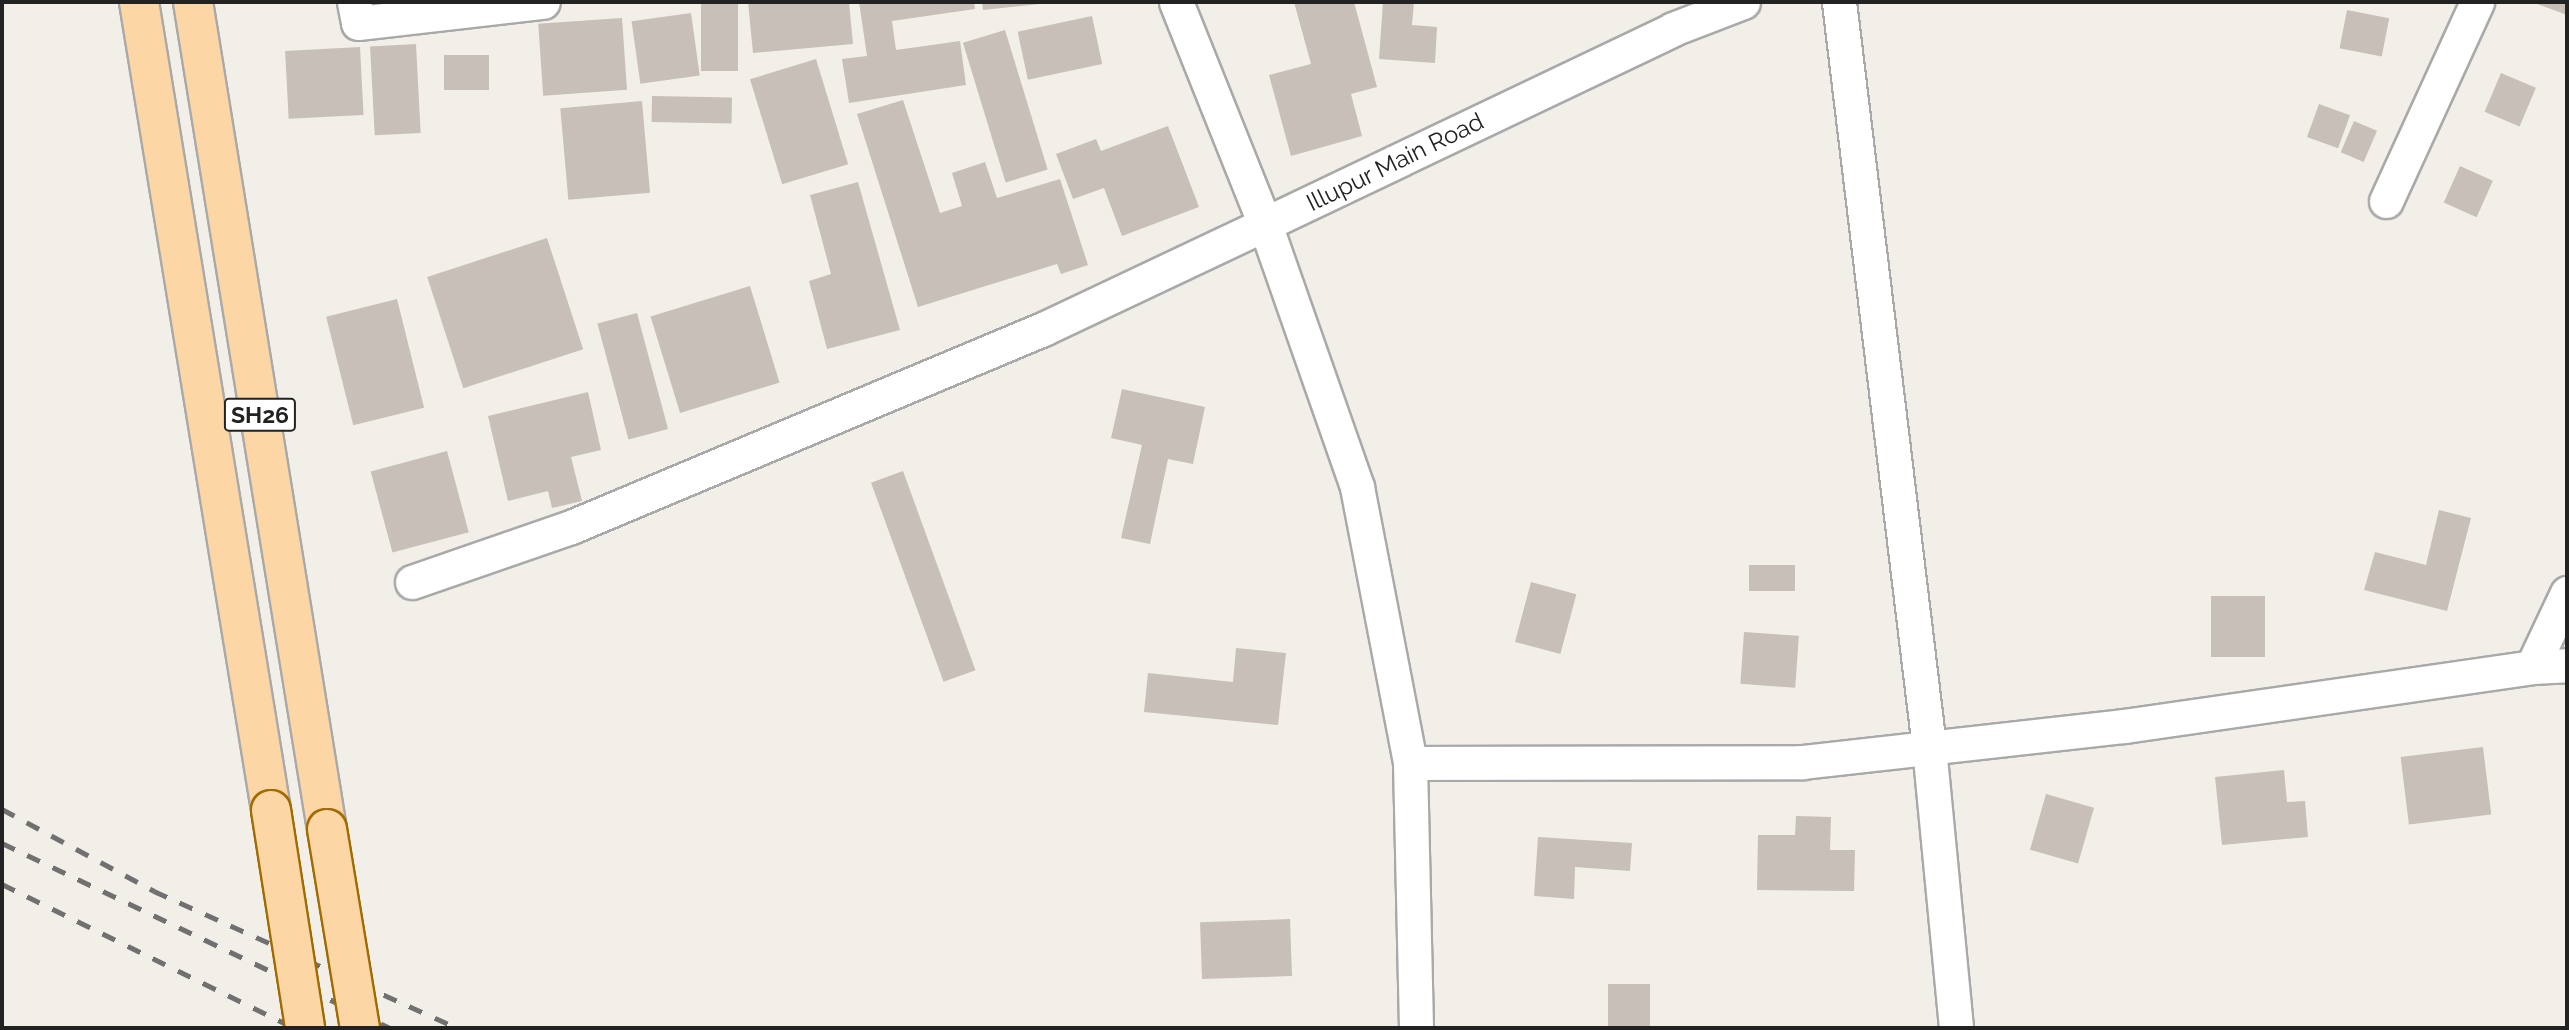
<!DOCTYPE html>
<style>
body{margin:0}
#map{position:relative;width:2569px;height:1030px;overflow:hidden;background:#f2efe9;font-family:Raleway,sans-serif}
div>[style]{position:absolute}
.building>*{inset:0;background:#c7bfb8;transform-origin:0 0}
.roads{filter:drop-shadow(2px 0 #a9a9a9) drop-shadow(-2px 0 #a9a9a9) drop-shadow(0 2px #a9a9a9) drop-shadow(0 -2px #a9a9a9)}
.street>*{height:33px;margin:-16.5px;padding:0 16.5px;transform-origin:16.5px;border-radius:16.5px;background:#fff}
.primary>*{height:38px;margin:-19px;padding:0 19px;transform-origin:19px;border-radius:19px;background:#fcd6a4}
.rail>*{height:5px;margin-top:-2.5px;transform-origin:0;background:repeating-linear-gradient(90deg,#707070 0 14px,transparent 0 28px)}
.bridges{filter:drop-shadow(2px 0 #a06b00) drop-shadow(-2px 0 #a06b00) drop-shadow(0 2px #a06b00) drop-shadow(0 -2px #a06b00)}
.primary-bridge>*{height:38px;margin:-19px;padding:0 19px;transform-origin:19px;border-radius:19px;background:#fcd6a4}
span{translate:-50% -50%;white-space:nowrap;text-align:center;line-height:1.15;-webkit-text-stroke:6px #fff;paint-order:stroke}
.shield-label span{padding:2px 5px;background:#fff;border:2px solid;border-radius:5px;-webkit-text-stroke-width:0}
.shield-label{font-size:23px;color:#222;font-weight:700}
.street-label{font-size:24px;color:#222}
.frame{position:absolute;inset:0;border:4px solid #222;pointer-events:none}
</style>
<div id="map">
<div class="building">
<div style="left:701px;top:2px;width:37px;height:69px"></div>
<div style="clip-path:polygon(748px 2px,849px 2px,853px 44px,753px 53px)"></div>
<div style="clip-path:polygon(859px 2px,974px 2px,975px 9px,892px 21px,896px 50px,960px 41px,966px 85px,849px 103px,842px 59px,867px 56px)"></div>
<div style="clip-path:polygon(982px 2px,1039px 2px,1039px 4px,983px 10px)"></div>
<div style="clip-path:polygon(1294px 2px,1354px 2px,1377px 87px,1351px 94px,1362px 136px,1291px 156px,1269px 75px,1311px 64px)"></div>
<div style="clip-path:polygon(1383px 2px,1414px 2px,1412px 25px,1437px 27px,1435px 63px,1379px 59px)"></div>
<div style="clip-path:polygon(2538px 2px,2567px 2px,2567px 15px,2537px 4px)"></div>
<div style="left:2347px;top:10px;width:43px;height:39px;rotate:11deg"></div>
<div style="left:691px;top:13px;width:63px;height:60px;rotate:82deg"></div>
<div style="left:1092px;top:16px;width:49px;height:76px;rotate:78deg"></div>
<div style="left:622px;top:18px;width:72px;height:84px;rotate:86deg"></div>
<div style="left:1005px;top:30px;width:146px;height:44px;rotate:73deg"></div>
<div style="left:416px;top:44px;width:89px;height:46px;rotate:87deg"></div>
<div style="left:360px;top:47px;width:68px;height:75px;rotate:87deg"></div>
<div style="left:444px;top:55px;width:45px;height:35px"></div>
<div style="left:816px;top:59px;width:110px;height:69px;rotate:73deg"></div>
<div style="left:2501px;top:73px;width:38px;height:42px;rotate:23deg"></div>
<div style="left:652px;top:96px;width:80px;height:26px;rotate:1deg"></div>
<div style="clip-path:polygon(903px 100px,940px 213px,962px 206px,952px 173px,985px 162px,997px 198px,1060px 179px,1088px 265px,1061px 274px,1057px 264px,918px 307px,857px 114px)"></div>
<div style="left:642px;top:101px;width:92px;height:82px;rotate:85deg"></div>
<div style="left:2319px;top:104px;width:33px;height:35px;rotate:20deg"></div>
<div style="left:2354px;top:121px;width:25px;height:34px;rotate:23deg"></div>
<div style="clip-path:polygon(1168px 126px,1199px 207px,1122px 236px,1104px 188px,1073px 199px,1056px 154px,1096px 139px,1101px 151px)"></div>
<div style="left:2460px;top:166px;width:36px;height:40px;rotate:24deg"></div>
<div style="clip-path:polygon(858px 182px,900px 330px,827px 349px,809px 281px,831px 274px,810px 195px)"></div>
<div style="left:547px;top:238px;width:117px;height:126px;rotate:72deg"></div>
<div style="left:750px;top:286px;width:101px;height:104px;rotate:73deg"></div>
<div style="left:397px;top:299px;width:112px;height:73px;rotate:76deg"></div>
<div style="left:637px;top:313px;width:120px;height:41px;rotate:75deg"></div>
<div style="clip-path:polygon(1122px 389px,1205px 407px,1193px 464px,1168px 459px,1150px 544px,1121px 538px,1142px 445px,1111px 438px)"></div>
<div style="clip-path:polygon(588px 392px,601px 450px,571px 457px,582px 501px,552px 508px,548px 491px,508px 501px,488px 416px)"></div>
<div style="left:447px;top:451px;width:84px;height:79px;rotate:75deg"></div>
<div style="left:903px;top:471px;width:212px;height:34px;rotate:70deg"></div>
<div style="clip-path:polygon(2439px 510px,2471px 518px,2447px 611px,2364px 590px,2375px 552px,2426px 565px)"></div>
<div style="left:1795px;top:565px;width:26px;height:46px;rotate:90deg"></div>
<div style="left:1531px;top:582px;width:47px;height:62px;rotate:15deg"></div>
<div style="left:2211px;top:596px;width:54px;height:61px"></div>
<div style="left:1744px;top:632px;width:55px;height:52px;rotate:4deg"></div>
<div style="clip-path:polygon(1236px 648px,1286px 653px,1278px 725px,1144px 712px,1148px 673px,1233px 682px)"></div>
<div style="left:2483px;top:747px;width:68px;height:83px;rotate:83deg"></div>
<div style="clip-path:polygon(2284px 770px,2287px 802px,2305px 801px,2308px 837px,2222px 845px,2215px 777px)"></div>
<div style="left:2046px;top:794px;width:50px;height:58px;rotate:16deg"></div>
<div style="clip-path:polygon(1796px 816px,1831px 817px,1830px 850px,1855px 850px,1854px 891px,1757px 890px,1758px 835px,1795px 835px)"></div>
<div style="clip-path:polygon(1538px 837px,1632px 843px,1630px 871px,1575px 867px,1574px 899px,1534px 896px)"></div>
<div style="left:1290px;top:919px;width:57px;height:90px;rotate:88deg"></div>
<div style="left:1608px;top:984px;width:42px;height:44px"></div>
</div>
<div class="roads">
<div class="street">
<div style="left:354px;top:2px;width:21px;rotate:79deg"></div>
<div style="left:358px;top:23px;width:186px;rotate:-6.5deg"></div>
<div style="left:1176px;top:2px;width:239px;rotate:68.2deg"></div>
<div style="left:1265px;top:224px;width:452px;rotate:-25.5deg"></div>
<div style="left:1673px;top:29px;width:75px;rotate:-21.1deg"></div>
<div style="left:1839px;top:2px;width:750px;rotate:83.11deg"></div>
<div style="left:1929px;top:747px;width:282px;rotate:84.5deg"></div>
<div style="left:2386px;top:201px;width:219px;rotate:-65.4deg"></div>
<div style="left:412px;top:582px;width:168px;rotate:-19.1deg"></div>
<div style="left:571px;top:527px;width:512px;rotate:-22.76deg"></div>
<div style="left:1043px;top:329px;width:246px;rotate:-25.3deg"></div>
<div style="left:1265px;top:224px;width:279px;rotate:70.7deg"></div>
<div style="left:1357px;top:487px;width:281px;rotate:79.1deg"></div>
<div style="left:1410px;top:763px;width:392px;rotate:-0.1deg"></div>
<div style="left:1802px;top:762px;width:324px;rotate:-6.4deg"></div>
<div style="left:2124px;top:726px;width:412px;rotate:-8.2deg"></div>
<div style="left:2532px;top:667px;width:82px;rotate:-64.7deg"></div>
<div style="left:2532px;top:667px;width:35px;rotate:-3deg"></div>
<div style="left:1410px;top:763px;width:265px;rotate:88.7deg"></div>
</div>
<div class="primary">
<div style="left:139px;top:2px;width:819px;rotate:80.72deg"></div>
<div style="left:193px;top:2px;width:838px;rotate:80.8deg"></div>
</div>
</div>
<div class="rail">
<div style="left:2px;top:809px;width:173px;rotate:28.3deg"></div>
<div style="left:154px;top:891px;width:333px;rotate:24.3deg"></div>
<div style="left:2px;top:843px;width:430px;rotate:25.5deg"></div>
<div style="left:2px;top:884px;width:326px;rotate:26.2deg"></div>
</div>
<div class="bridges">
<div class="primary-bridge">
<div style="left:271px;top:810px;width:221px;rotate:81.1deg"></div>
<div style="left:327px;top:829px;width:202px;rotate:80.6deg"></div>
</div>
</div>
<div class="shield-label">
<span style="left:260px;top:415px">SH26</span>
</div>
<div class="street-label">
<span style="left:1395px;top:162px;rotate:-26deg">Illupur Main Road</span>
</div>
<div class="frame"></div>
</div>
